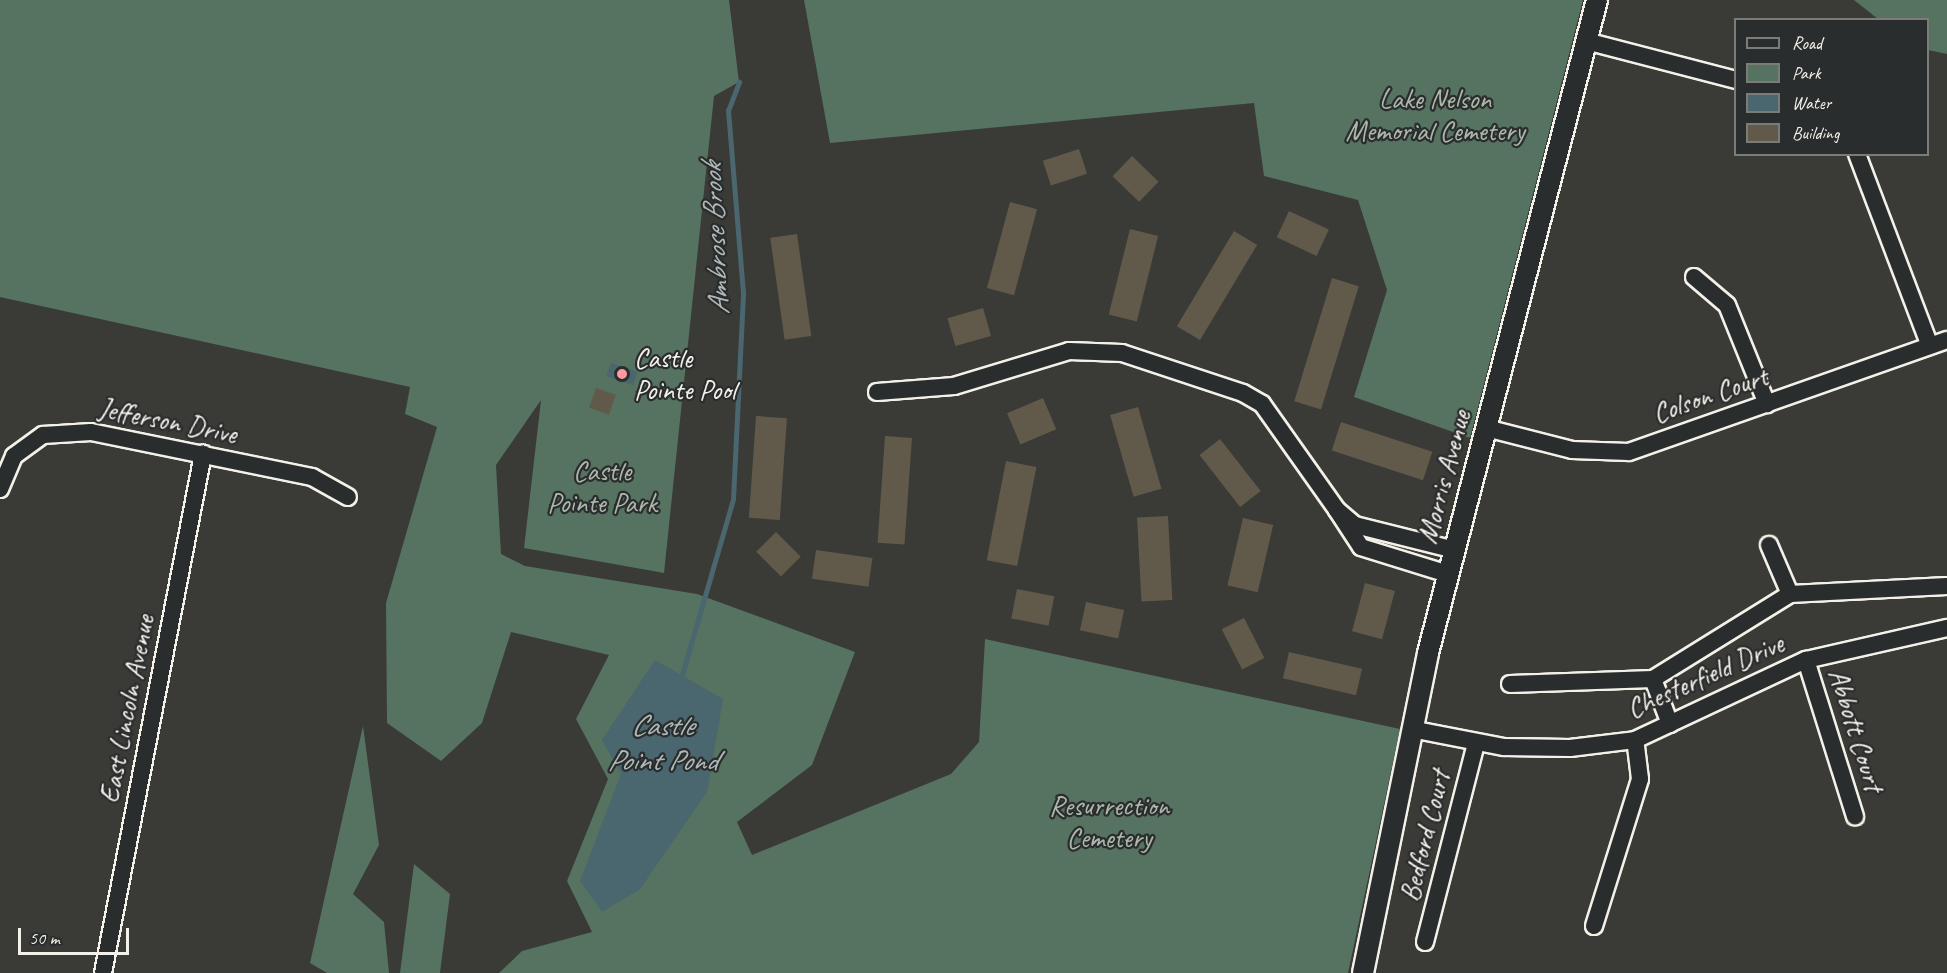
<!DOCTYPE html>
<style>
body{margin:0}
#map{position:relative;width:1947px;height:973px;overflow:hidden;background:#3a3a36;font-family:Caveat,sans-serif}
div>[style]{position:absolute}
.green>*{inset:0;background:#567261}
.water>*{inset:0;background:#4a666e;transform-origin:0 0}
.stream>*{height:4.5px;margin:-2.25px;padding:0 2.25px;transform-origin:2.25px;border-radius:2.25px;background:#4a666e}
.building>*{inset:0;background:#615a4a;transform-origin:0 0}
.roads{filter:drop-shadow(2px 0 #f4f1e8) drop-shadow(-2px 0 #f4f1e8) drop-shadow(0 2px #f4f1e8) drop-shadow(0 -2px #f4f1e8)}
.minor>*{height:16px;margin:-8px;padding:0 8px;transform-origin:8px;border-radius:8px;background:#2a2d2e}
.tertiary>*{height:20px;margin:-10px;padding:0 10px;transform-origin:10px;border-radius:10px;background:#2a2d2e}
.dots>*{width:16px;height:16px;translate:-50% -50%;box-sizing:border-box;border:3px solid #2a2d2e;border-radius:50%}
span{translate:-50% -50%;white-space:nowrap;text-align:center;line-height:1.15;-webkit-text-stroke:4.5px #2a2d2e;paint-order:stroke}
.park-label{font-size:28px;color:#adb8ab}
.poi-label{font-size:28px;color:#f4f1e8}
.left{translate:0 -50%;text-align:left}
.street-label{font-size:28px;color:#f4f1e8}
.water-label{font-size:30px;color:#b0b9b7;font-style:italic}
.legend{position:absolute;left:1734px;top:18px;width:195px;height:138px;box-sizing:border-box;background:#2a2d2e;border:2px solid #7b7b78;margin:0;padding:8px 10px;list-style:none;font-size:18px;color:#f4f1e8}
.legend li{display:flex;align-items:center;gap:12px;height:30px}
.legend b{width:30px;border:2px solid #7b7b78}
.scale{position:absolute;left:18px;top:928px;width:111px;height:27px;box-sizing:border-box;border:3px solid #f4f1e8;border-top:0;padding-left:8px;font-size:18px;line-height:21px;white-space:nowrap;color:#f4f1e8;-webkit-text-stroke:4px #2a2d2e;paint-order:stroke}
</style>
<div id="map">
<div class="green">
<div style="clip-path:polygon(0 0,729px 0,739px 82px,714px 96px,664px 573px,524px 548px,541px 400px,496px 465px,501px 554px,525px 566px,697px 594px,855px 652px,812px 765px,737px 822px,752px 855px,951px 774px,979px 742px,985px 639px,1400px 729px,1348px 973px,499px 973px,522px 951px,592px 932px,567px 881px,608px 779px,576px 719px,609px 655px,511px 632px,482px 723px,441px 761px,387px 723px,386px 603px,437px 427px,405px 414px,410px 387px,0 297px)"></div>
<div style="clip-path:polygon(804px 0,1583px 0,1470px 438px,1354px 397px,1387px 290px,1358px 200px,1264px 176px,1254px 103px,830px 143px)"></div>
<div style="clip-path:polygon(1854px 0,1947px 0,1947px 54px,1928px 50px,1928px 20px,1878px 19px)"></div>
<div style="clip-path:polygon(363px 726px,379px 845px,353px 894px,384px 922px,389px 973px,327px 973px,310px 963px)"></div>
<div style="clip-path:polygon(414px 864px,450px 894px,440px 973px,400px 973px)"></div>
</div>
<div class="water">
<div style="left:611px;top:363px;width:28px;height:14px;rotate:19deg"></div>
<div style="clip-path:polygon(655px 660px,723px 699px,707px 792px,640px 889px,602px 912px,580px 881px,621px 774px,602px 740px)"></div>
</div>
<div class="stream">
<div style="left:682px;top:675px;width:183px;rotate:-73.8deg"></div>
<div style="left:733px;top:499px;width:206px;rotate:-87.2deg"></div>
<div style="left:743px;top:293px;width:183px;rotate:-94.7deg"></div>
<div style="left:728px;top:111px;width:31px;rotate:-69deg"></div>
</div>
<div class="building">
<div style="left:1079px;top:149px;width:26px;height:38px;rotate:72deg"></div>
<div style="left:1132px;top:156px;width:37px;height:28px;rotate:44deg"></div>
<div style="left:1010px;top:202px;width:28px;height:89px;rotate:15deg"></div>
<div style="left:1289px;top:211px;width:44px;height:29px;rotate:25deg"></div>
<div style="left:1130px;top:229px;width:29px;height:88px;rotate:14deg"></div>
<div style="left:1234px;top:231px;width:27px;height:111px;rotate:31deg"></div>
<div style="left:797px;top:234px;width:103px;height:27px;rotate:82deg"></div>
<div style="left:1332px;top:278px;width:28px;height:129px;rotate:17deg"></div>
<div style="left:983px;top:308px;width:29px;height:37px;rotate:74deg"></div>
<div style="left:596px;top:388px;width:21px;height:21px;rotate:19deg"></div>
<div style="left:1043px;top:398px;width:34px;height:39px;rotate:67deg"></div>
<div style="left:1138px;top:407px;width:85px;height:29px;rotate:74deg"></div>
<div style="left:756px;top:416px;width:31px;height:102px;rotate:4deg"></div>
<div style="left:1341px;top:422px;width:96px;height:30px;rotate:18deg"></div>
<div style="left:885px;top:436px;width:27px;height:107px;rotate:4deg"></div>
<div style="left:1220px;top:439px;width:66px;height:26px;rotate:52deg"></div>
<div style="left:1006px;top:461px;width:31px;height:101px;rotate:11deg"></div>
<div style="left:1168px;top:516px;width:84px;height:31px;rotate:87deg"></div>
<div style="left:1243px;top:518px;width:31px;height:69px;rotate:13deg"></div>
<div style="left:776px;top:532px;width:35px;height:28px;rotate:45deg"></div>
<div style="left:816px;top:550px;width:57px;height:29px;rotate:8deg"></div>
<div style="left:1365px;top:583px;width:31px;height:50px;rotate:15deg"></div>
<div style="left:1017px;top:589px;width:38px;height:30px;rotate:11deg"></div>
<div style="left:1086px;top:602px;width:39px;height:29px;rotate:12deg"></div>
<div style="left:1244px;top:618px;width:45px;height:25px;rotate:63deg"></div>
<div style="left:1289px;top:652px;width:75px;height:27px;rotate:13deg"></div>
</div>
<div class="roads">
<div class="minor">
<div style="left:1586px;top:41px;width:155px;rotate:14.6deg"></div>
<div style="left:1857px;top:154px;width:205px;rotate:69.2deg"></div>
<div style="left:1694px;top:277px;width:43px;rotate:40.3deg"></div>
<div style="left:1727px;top:305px;width:107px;rotate:68deg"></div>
<div style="left:877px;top:392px;width:77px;rotate:-4.5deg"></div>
<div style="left:954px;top:386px;width:120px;rotate:-16.9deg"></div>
<div style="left:1069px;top:351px;width:53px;rotate:2.2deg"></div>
<div style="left:1122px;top:353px;width:127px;rotate:18.3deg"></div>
<div style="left:1243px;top:393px;width:22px;rotate:30deg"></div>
<div style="left:1262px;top:404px;width:130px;rotate:54.7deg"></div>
<div style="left:1486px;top:428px;width:89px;rotate:14.3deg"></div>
<div style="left:1572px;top:450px;width:57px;rotate:2deg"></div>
<div style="left:1629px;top:452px;width:337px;rotate:-19.4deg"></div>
<div style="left:0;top:489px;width:36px;rotate:-67deg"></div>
<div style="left:14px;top:456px;width:36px;rotate:-36deg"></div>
<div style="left:43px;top:435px;width:48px;rotate:-3.6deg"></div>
<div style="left:91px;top:432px;width:226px;rotate:11.5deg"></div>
<div style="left:312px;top:477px;width:41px;rotate:29.1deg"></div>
<div style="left:1769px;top:545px;width:53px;rotate:66.8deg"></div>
<div style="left:1448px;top:574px;width:91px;rotate:-162.8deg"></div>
<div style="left:1361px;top:547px;width:44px;rotate:-123deg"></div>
<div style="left:1337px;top:510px;width:23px;rotate:40deg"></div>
<div style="left:1355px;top:525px;width:103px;rotate:14deg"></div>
<div style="left:1806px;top:660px;width:164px;rotate:72.6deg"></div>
<div style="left:1510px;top:684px;width:143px;rotate:-2deg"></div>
<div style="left:1670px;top:724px;width:48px;rotate:-110.7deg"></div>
<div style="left:1653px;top:679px;width:161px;rotate:-31.8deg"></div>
<div style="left:1790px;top:594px;width:157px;rotate:-2.9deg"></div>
<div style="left:1411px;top:729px;width:95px;rotate:11deg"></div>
<div style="left:1504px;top:747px;width:66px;rotate:0.9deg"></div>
<div style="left:1570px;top:748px;width:65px;rotate:-7deg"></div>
<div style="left:1635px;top:740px;width:189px;rotate:-25.1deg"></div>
<div style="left:1806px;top:660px;width:145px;rotate:-12.8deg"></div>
<div style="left:1594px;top:926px;width:154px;rotate:-72.6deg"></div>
<div style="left:1640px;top:779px;width:39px;rotate:-97deg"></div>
<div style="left:1425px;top:942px;width:205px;rotate:-75.6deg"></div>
<div style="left:103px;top:973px;width:529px;rotate:-79.09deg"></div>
</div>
<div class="tertiary">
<div style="left:1363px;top:973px;width:327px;rotate:-78.5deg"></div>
<div style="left:1428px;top:653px;width:675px;rotate:-75.49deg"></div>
</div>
</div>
<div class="dots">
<div style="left:622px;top:374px;background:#ff9aa2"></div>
</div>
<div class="park-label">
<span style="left:1435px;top:115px">Lake Nelson<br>Memorial Cemetery</span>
<span style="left:602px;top:487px">Castle<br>Pointe Park</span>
<span style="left:1109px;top:822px">Resurrection<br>Cemetery</span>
</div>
<div class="poi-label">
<span class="left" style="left:634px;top:374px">Castle<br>Pointe Pool</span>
</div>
<div class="street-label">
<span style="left:1710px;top:395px;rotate:-19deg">Colson Court</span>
<span style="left:168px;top:421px;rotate:11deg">Jefferson Drive</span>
<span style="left:1444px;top:477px;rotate:-75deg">Morris Avenue</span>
<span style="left:1705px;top:676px;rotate:-24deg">Chesterfield Drive</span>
<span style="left:127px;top:709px;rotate:-79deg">East Lincoln Avenue</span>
<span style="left:1856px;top:730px;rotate:73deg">Abbott Court</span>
<span style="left:1425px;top:836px;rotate:-76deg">Bedford Court</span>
</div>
<div class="water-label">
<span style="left:715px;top:239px;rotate:-93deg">Ambrose Brook</span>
<span style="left:662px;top:742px">Castle<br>Point Pond</span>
</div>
<ul class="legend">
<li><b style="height:8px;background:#2a2d2e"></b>Road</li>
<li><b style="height:16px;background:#567261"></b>Park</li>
<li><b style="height:16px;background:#4a666e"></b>Water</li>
<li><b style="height:16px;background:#615a4a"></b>Building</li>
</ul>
<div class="scale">50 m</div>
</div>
